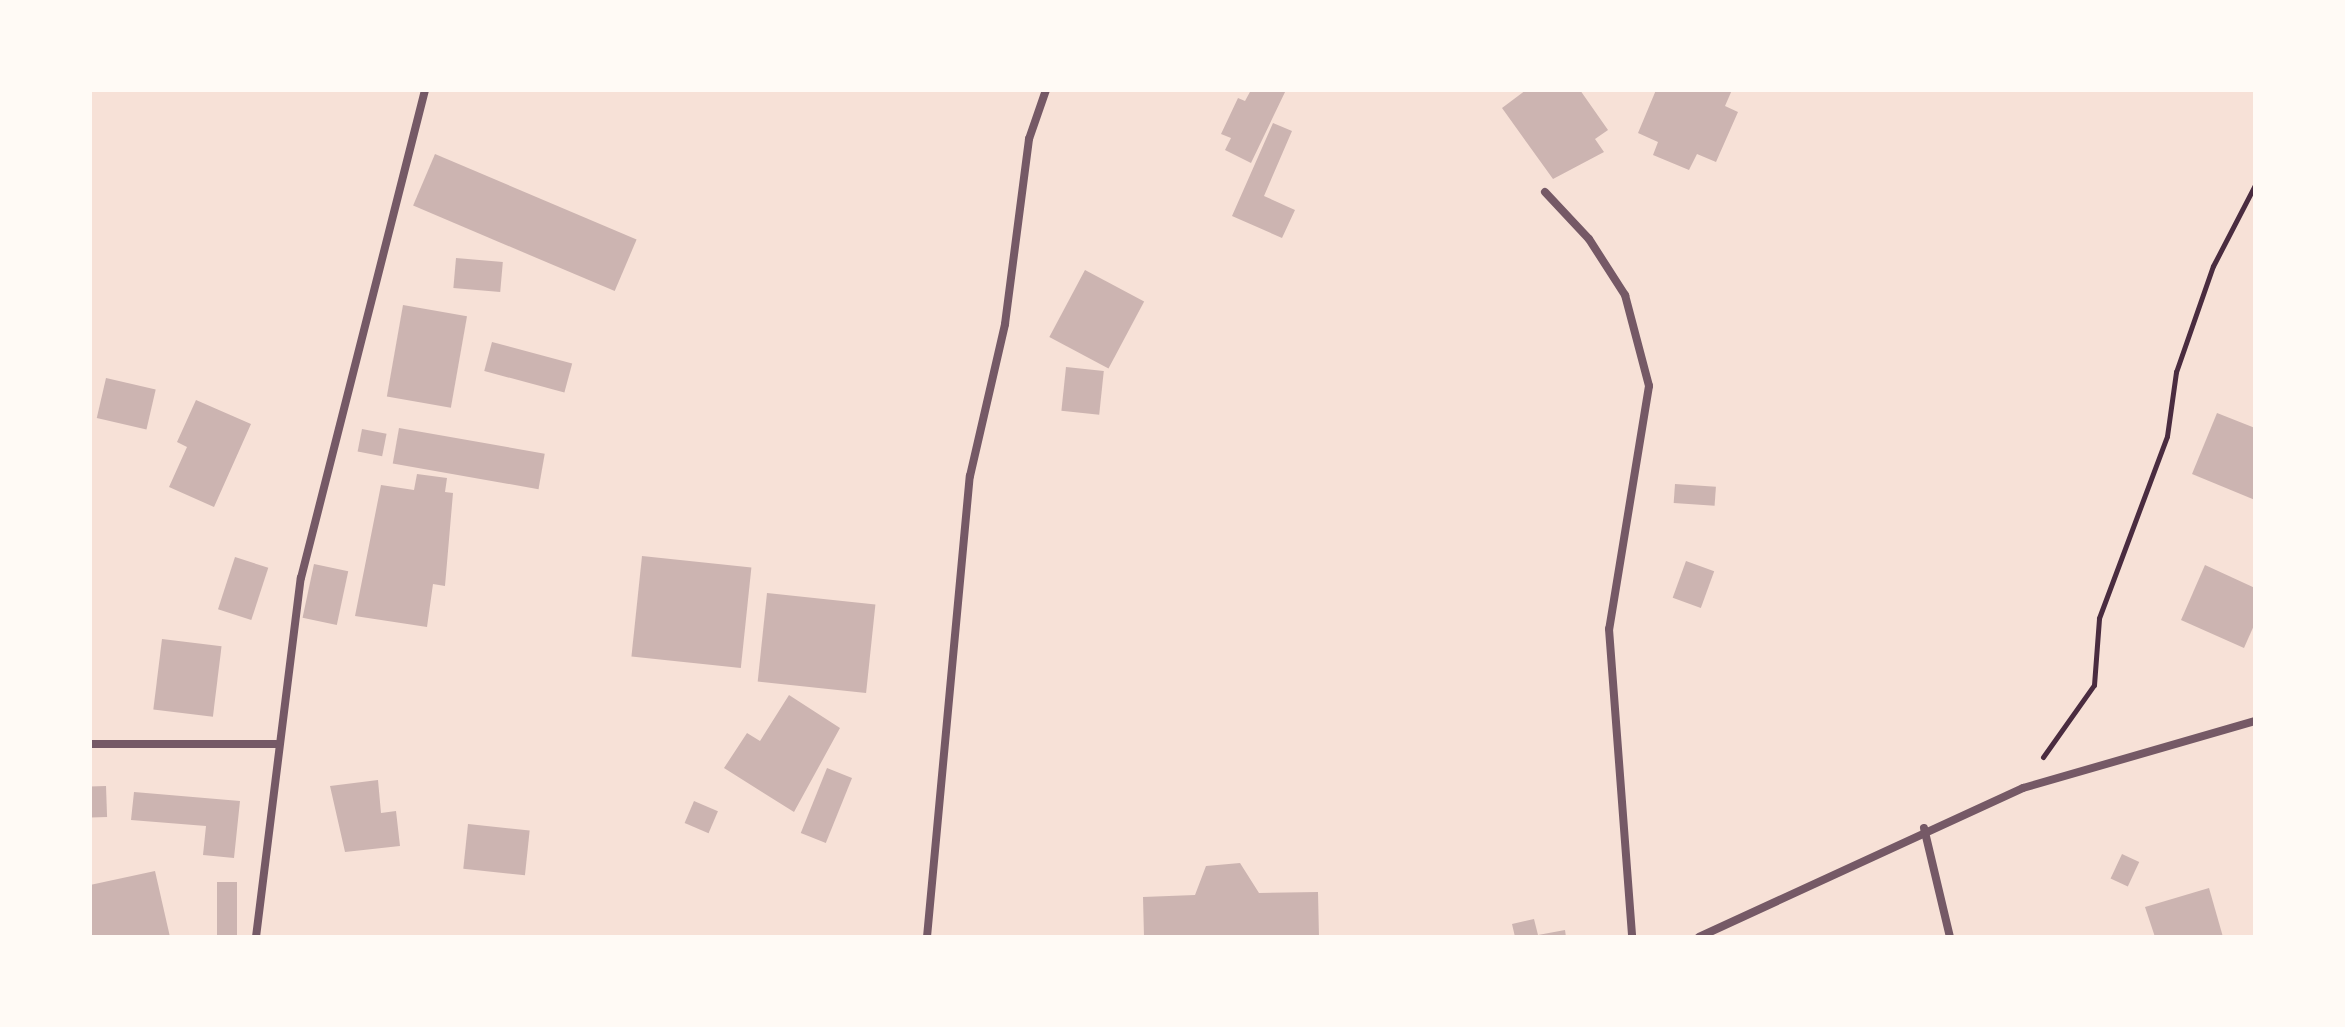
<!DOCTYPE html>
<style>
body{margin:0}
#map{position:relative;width:2345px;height:1027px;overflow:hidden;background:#f7e1d7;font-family:Overpass,sans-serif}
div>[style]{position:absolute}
.building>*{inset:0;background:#ccb4b1;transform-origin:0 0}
.path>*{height:5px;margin:-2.5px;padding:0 2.5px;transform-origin:2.5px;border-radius:2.5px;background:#4a2c40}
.minor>*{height:8px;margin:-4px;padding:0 4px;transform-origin:4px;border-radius:4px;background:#755966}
span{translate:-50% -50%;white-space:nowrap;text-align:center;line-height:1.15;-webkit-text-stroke:8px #fffaf5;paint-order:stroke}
.frame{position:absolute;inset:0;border:92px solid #fffaf5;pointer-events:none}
</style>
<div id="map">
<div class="building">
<div style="clip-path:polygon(1251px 90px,1286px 90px,1251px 163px,1225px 150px,1231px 138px,1221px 134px,1238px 98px,1245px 101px)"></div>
<div style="clip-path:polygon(1526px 90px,1580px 90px,1608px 130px,1595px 139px,1604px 152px,1553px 179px,1502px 108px)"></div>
<div style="clip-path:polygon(1656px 90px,1732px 90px,1725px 106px,1738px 112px,1716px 162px,1697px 154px,1689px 170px,1653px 155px,1658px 142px,1638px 133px)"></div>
<div style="clip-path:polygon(1273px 123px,1292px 131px,1264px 196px,1295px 210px,1282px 238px,1232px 216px)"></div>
<div style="left:435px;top:154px;width:219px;height:56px;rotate:23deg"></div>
<div style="left:456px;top:258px;width:47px;height:30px;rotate:5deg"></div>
<div style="left:1085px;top:270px;width:67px;height:76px;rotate:28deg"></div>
<div style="left:403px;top:305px;width:65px;height:93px;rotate:10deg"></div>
<div style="left:492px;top:342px;width:83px;height:30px;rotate:15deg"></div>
<div style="left:1066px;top:367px;width:38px;height:44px;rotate:6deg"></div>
<div style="left:106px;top:378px;width:51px;height:41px;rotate:13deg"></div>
<div style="clip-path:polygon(196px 400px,251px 424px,214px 507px,169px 487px,187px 447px,177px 442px)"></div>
<div style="clip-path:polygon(2217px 413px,2255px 428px,2255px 500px,2192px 474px)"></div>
<div style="left:399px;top:428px;width:148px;height:36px;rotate:10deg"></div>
<div style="left:362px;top:429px;width:25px;height:23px;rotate:11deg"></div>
<div style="clip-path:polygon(417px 474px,447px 478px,445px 492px,453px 493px,445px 586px,433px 584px,427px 627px,355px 616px,381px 485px,414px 490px)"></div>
<div style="left:1675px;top:484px;width:41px;height:19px;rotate:4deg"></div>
<div style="left:642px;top:556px;width:110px;height:101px;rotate:6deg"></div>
<div style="left:235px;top:557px;width:35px;height:55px;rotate:18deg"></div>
<div style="left:1686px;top:561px;width:30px;height:39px;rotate:20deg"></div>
<div style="left:314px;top:564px;width:35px;height:55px;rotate:12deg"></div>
<div style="clip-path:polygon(2205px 565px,2255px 588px,2255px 623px,2244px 648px,2181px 620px)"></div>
<div style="left:767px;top:593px;width:109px;height:89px;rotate:6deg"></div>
<div style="left:162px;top:639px;width:60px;height:71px;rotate:7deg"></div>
<div style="clip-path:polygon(789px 695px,840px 728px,794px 812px,724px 768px,747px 733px,760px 741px)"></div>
<div style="left:827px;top:768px;width:27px;height:70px;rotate:22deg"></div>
<div style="clip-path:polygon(378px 780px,381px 813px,396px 811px,400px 846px,345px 852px,330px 786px)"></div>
<div style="left:106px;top:786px;width:31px;height:16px;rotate:88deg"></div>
<div style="clip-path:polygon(134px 792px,240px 801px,234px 858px,203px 855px,206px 826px,131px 820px)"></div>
<div style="left:694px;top:801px;width:26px;height:24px;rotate:23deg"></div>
<div style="left:468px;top:824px;width:62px;height:45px;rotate:6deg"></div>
<div style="left:2122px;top:854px;width:19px;height:27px;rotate:25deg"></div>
<div style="clip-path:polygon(1240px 863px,1259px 893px,1318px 892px,1319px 937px,1144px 937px,1143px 897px,1195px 895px,1206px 866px)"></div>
<div style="clip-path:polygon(155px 871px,170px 937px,90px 937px,90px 885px)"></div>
<div style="left:217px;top:882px;width:20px;height:55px"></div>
<div style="clip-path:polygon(2209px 888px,2223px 937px,2155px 937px,2145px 907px)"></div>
<div style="clip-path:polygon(1534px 919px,1538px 935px,1565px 930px,1566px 937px,1515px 937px,1512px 924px)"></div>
</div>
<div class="path">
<div style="left:2043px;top:757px;width:88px;rotate:-54.7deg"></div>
<div style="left:2094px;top:685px;width:67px;rotate:-85.7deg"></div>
<div style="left:2099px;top:618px;width:194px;rotate:-69.5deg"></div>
<div style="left:2167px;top:436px;width:65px;rotate:-82deg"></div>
<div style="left:2176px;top:372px;width:112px;rotate:-70.8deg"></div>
<div style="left:2213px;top:266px;width:91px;rotate:-62.6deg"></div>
</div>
<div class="minor">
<div style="left:1545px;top:192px;width:64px;rotate:46.9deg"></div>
<div style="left:1589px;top:239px;width:67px;rotate:57.3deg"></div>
<div style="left:1625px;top:295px;width:94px;rotate:75.2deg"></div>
<div style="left:1649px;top:386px;width:246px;rotate:99.3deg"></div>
<div style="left:1609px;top:629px;width:309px;rotate:85.7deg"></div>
<div style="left:90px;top:744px;width:186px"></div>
<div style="left:1924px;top:828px;width:112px;rotate:76.6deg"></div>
<div style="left:256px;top:937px;width:362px;rotate:-82.9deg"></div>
<div style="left:301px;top:578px;width:504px;rotate:-75.74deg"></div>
<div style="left:927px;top:937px;width:463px;rotate:-84.7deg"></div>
<div style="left:970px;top:476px;width:156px;rotate:-77deg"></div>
<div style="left:1005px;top:324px;width:187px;rotate:-82.6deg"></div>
<div style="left:1029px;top:139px;width:52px;rotate:-70.9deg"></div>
<div style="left:1699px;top:937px;width:357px;rotate:-24.7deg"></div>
<div style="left:2023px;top:788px;width:241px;rotate:-16.1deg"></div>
</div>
<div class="frame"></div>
</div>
